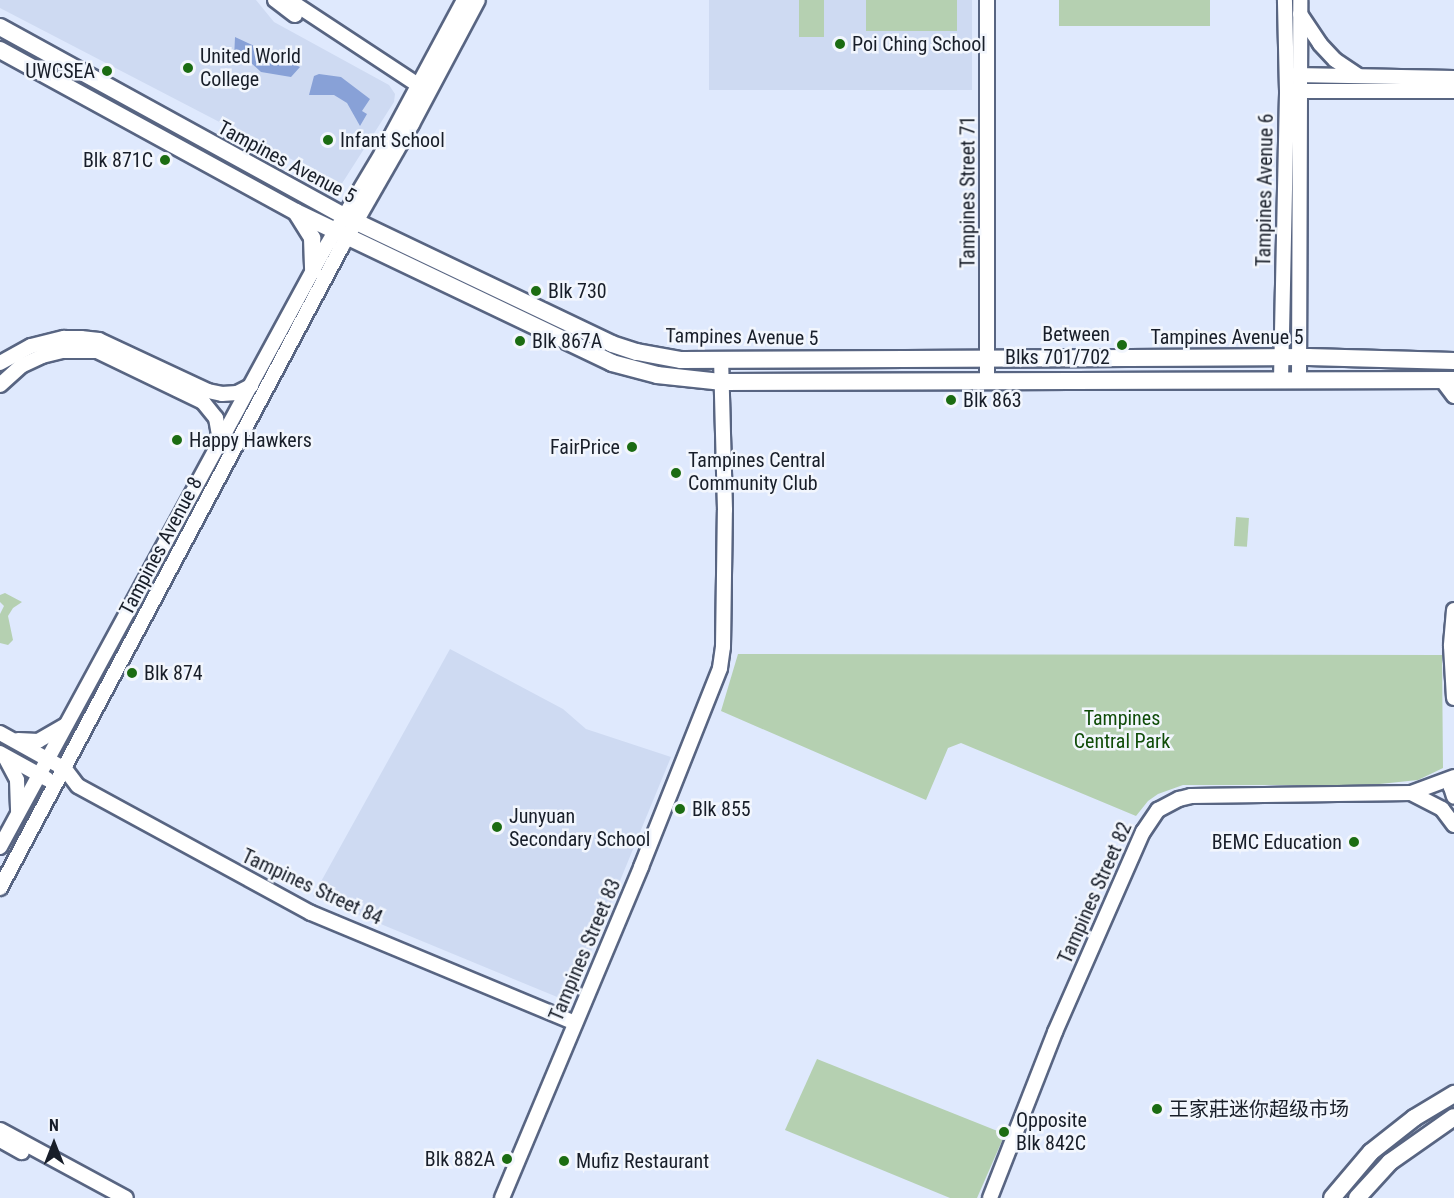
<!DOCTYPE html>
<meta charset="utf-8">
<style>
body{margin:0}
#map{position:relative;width:1454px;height:1198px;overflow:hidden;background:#dfe9fd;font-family:"Roboto Condensed","Noto Sans SC",sans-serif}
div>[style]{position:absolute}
.built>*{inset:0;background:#cedaf2;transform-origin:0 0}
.green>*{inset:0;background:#b5d0b1;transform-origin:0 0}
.water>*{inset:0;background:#88a1d7}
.roads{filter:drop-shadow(2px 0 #586582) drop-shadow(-2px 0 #586582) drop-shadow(0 2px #586582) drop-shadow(0 -2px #586582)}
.minor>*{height:14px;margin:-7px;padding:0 7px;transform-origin:7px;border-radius:7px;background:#fff}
.major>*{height:16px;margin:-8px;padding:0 8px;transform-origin:8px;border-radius:8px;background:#fff}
.dots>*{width:16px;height:16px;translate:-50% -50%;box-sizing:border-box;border:3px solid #f2f6fd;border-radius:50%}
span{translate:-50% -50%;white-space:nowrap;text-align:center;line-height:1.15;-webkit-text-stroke:5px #f2f6fd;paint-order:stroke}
.poi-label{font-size:20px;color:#181e29}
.left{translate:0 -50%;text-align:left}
.right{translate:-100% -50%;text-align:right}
.street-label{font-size:20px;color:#181e29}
.park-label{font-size:20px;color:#0f4c08}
.north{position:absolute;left:24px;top:1114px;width:60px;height:60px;-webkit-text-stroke:4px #f2f6fd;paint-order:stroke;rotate:0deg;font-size:16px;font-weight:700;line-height:24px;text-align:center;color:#181e29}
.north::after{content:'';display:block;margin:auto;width:21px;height:27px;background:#181e29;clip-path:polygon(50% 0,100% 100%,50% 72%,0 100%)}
</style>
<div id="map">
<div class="built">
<div style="clip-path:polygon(0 0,256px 0,274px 22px,389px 85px,395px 94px,394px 102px,341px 185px,0 8px)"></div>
<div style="left:709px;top:0;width:263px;height:90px"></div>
<div style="clip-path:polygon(450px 649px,563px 709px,586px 729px,671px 757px,573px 995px,568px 998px,562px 999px,313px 896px)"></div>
</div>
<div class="green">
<div style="left:799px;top:0;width:25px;height:37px"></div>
<div style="left:866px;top:0;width:91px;height:31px"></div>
<div style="left:1059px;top:0;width:151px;height:26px"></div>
<div style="left:1236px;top:517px;width:13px;height:29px;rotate:4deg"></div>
<div style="clip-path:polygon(5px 593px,22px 602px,13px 608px,8px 616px,13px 640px,8px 645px,0 643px,0 614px,4px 606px,0 602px,0 595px)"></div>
<div style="clip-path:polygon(738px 654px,1442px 655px,1443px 768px,1418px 780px,1370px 785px,1183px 785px,1158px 794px,1148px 801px,1136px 816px,961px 743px,948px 748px,926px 800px,721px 711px)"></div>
<div style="clip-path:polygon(817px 1059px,1005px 1134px,977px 1198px,950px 1198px,785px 1130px)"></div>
</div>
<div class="water">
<div style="clip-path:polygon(235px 37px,300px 67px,291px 77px,261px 72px,249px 61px,234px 59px)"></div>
<div style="clip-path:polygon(319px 74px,341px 77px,370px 99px,362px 111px,367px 114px,360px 126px,347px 103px,334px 95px,309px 95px,314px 76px)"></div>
</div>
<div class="roads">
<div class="minor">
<div style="left:275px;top:0;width:25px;rotate:37deg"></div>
<div style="left:289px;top:0;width:162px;rotate:33.4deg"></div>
<div style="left:987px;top:0;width:381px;rotate:90deg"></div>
<div style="left:1300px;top:14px;width:36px;rotate:56deg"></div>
<div style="left:1320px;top:44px;width:22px;rotate:47deg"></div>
<div style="left:1335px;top:60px;width:27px;rotate:34deg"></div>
<div style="left:1295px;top:75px;width:159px;rotate:1.1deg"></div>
<div style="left:1295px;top:91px;width:159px"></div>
<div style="left:0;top:363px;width:35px;rotate:-29deg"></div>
<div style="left:31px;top:346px;width:34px;rotate:-14deg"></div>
<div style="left:64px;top:338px;width:17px"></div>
<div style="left:81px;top:338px;width:18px;rotate:6deg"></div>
<div style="left:99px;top:340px;width:120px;rotate:25.1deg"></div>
<div style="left:208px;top:391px;width:14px;rotate:12deg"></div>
<div style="left:222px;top:394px;width:15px;rotate:-4deg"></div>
<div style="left:237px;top:393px;width:16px;rotate:-27deg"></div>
<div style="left:1281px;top:380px;width:289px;rotate:-88.8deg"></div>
<div style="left:1287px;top:91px;width:91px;rotate:-91.3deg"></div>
<div style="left:1299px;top:380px;width:380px;rotate:-89.8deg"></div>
<div style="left:1442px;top:380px;width:20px;rotate:53deg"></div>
<div style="left:0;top:385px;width:28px;rotate:-42deg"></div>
<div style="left:21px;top:366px;width:23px;rotate:-25deg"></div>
<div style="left:42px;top:356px;width:21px;rotate:-14deg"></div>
<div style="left:62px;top:351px;width:35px"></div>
<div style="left:97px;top:351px;width:118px;rotate:25.7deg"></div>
<div style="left:203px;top:402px;width:21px;rotate:51deg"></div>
<div style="left:216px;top:418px;width:22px;rotate:80deg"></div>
<div style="left:1454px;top:610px;width:36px;rotate:95deg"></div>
<div style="left:1451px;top:646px;width:52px;rotate:86.7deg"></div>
<div style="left:0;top:733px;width:74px;rotate:29deg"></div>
<div style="left:65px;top:769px;width:21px;rotate:53deg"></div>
<div style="left:78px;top:786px;width:265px;rotate:28.6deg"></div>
<div style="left:311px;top:913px;width:286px;rotate:22.6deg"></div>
<div style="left:18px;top:740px;width:20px;rotate:3deg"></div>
<div style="left:38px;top:741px;width:32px;rotate:-30deg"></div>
<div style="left:0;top:753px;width:54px;rotate:29deg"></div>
<div style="left:5px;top:757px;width:26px;rotate:62deg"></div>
<div style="left:17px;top:780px;width:32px;rotate:88deg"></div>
<div style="left:1454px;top:781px;width:7px;rotate:117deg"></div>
<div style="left:1451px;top:787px;width:10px;rotate:73deg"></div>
<div style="left:1411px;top:793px;width:35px;rotate:27deg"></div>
<div style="left:1442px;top:809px;width:20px;rotate:53deg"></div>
<div style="left:0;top:847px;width:679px;rotate:-61.51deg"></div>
<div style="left:324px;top:250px;width:113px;rotate:-59.1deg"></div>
<div style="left:382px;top:153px;width:174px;rotate:-61.8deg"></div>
<div style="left:0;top:888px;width:725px;rotate:-61.95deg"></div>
<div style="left:341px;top:248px;width:143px;rotate:-60.2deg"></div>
<div style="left:412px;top:124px;width:140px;rotate:-62deg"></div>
<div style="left:0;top:1130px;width:143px;rotate:28.4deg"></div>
<div style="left:0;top:1140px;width:25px;rotate:29deg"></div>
<div style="left:502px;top:1198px;width:359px;rotate:-67.2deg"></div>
<div style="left:641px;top:867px;width:214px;rotate:-68.3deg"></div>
<div style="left:720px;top:668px;width:21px;rotate:-82deg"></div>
<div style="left:723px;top:647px;width:137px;rotate:-89.2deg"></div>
<div style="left:725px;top:510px;width:151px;rotate:-91.5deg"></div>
<div style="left:990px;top:1198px;width:178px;rotate:-68.6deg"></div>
<div style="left:1055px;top:1032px;width:219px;rotate:-66.3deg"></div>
<div style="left:1143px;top:832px;width:27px;rotate:-56deg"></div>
<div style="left:1158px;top:810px;width:24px;rotate:-28deg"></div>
<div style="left:1179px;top:799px;width:12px;rotate:-14deg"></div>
<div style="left:1191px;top:796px;width:220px;rotate:-0.8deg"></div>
<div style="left:1411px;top:793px;width:46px;rotate:-20.4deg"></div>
</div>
<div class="major">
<div style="left:0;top:27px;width:393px;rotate:28.8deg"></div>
<div style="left:344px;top:216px;width:297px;rotate:25.5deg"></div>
<div style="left:612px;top:344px;width:26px;rotate:18deg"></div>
<div style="left:637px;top:352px;width:45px;rotate:10.3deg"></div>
<div style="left:681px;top:360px;width:627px;rotate:-0.27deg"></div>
<div style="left:1308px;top:357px;width:146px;rotate:1.6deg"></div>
<div style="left:0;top:50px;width:337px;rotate:28.7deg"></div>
<div style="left:296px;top:212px;width:350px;rotate:25.5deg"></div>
<div style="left:612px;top:363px;width:47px;rotate:14.9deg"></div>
<div style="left:657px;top:375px;width:64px;rotate:6.2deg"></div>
<div style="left:721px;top:382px;width:733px;rotate:-0.16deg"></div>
<div style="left:296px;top:212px;width:31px;rotate:58deg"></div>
<div style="left:312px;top:238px;width:33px;rotate:88deg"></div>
<div style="left:1332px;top:1198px;width:60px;rotate:-49.7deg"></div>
<div style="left:1371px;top:1152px;width:55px;rotate:-38.3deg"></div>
<div style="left:1414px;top:1118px;width:47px;rotate:-31deg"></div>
<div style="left:1357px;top:1198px;width:49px;rotate:-47.5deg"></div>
<div style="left:1390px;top:1162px;width:78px;rotate:-35.1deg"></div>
</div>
</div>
<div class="dots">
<div style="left:840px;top:44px;background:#1b6c12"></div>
<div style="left:188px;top:68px;background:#1b6c12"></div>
<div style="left:107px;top:71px;background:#1b6c12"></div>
<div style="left:328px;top:140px;background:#1b6c12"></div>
<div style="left:165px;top:160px;background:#1b6c12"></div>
<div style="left:536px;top:291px;background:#1b6c12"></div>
<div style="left:520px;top:341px;background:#1b6c12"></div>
<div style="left:1122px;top:345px;background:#1b6c12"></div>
<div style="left:951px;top:400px;background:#1b6c12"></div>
<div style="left:177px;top:440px;background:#1b6c12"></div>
<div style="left:632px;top:447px;background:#1b6c12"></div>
<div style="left:676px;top:473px;background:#1b6c12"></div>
<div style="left:132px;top:673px;background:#1b6c12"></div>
<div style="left:680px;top:809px;background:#1b6c12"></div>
<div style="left:497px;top:827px;background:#1b6c12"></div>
<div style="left:1354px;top:842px;background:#1b6c12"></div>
<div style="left:1157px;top:1109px;background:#1b6c12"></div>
<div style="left:1004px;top:1132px;background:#1b6c12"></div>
<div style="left:507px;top:1159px;background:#1b6c12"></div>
<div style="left:564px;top:1161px;background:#1b6c12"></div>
</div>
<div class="poi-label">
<span class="left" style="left:852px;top:44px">Poi Ching School</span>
<span class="left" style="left:200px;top:68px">United World<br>College</span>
<span class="right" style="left:95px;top:71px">UWCSEA</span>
<span class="left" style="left:340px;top:140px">Infant School</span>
<span class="right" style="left:153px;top:160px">Blk 871C</span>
<span class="left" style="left:548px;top:291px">Blk 730</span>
<span class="right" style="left:1110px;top:346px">Between<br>Blks 701/702</span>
<span class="left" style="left:532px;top:341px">Blk 867A</span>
<span class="left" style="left:963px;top:400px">Blk 863</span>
<span class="left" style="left:189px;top:440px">Happy Hawkers</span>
<span class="right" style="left:620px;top:447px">FairPrice</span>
<span class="left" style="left:688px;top:472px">Tampines Central<br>Community Club</span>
<span class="left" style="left:144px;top:673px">Blk 874</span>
<span class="left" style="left:692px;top:809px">Blk 855</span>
<span class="left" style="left:509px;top:828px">Junyuan<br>Secondary School</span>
<span class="right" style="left:1342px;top:842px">BEMC Education</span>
<span class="left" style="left:1169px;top:1109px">王家莊迷你超级市场</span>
<span class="left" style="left:1016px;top:1132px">Opposite<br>Blk 842C</span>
<span class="right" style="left:495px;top:1159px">Blk 882A</span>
<span class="left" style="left:576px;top:1161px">Mufiz Restaurant</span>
</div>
<div class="street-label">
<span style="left:287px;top:162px;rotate:28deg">Tampines Avenue 5</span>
<span style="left:1265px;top:190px;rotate:-89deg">Tampines Avenue 6</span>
<span style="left:968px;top:192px;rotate:-90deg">Tampines Street 71</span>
<span style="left:742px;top:337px;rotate:1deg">Tampines Avenue 5</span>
<span style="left:1227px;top:337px">Tampines Avenue 5</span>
<span style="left:161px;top:546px;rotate:-62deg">Tampines Avenue 8</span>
<span style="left:312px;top:887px;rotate:25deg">Tampines Street 84</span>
<span style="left:1095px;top:893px;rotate:-66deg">Tampines Street 82</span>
<span style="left:585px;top:950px;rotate:-67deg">Tampines Street 83</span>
</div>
<div class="park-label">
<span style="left:1122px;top:730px">Tampines<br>Central Park</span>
</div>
<div class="north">N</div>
</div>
